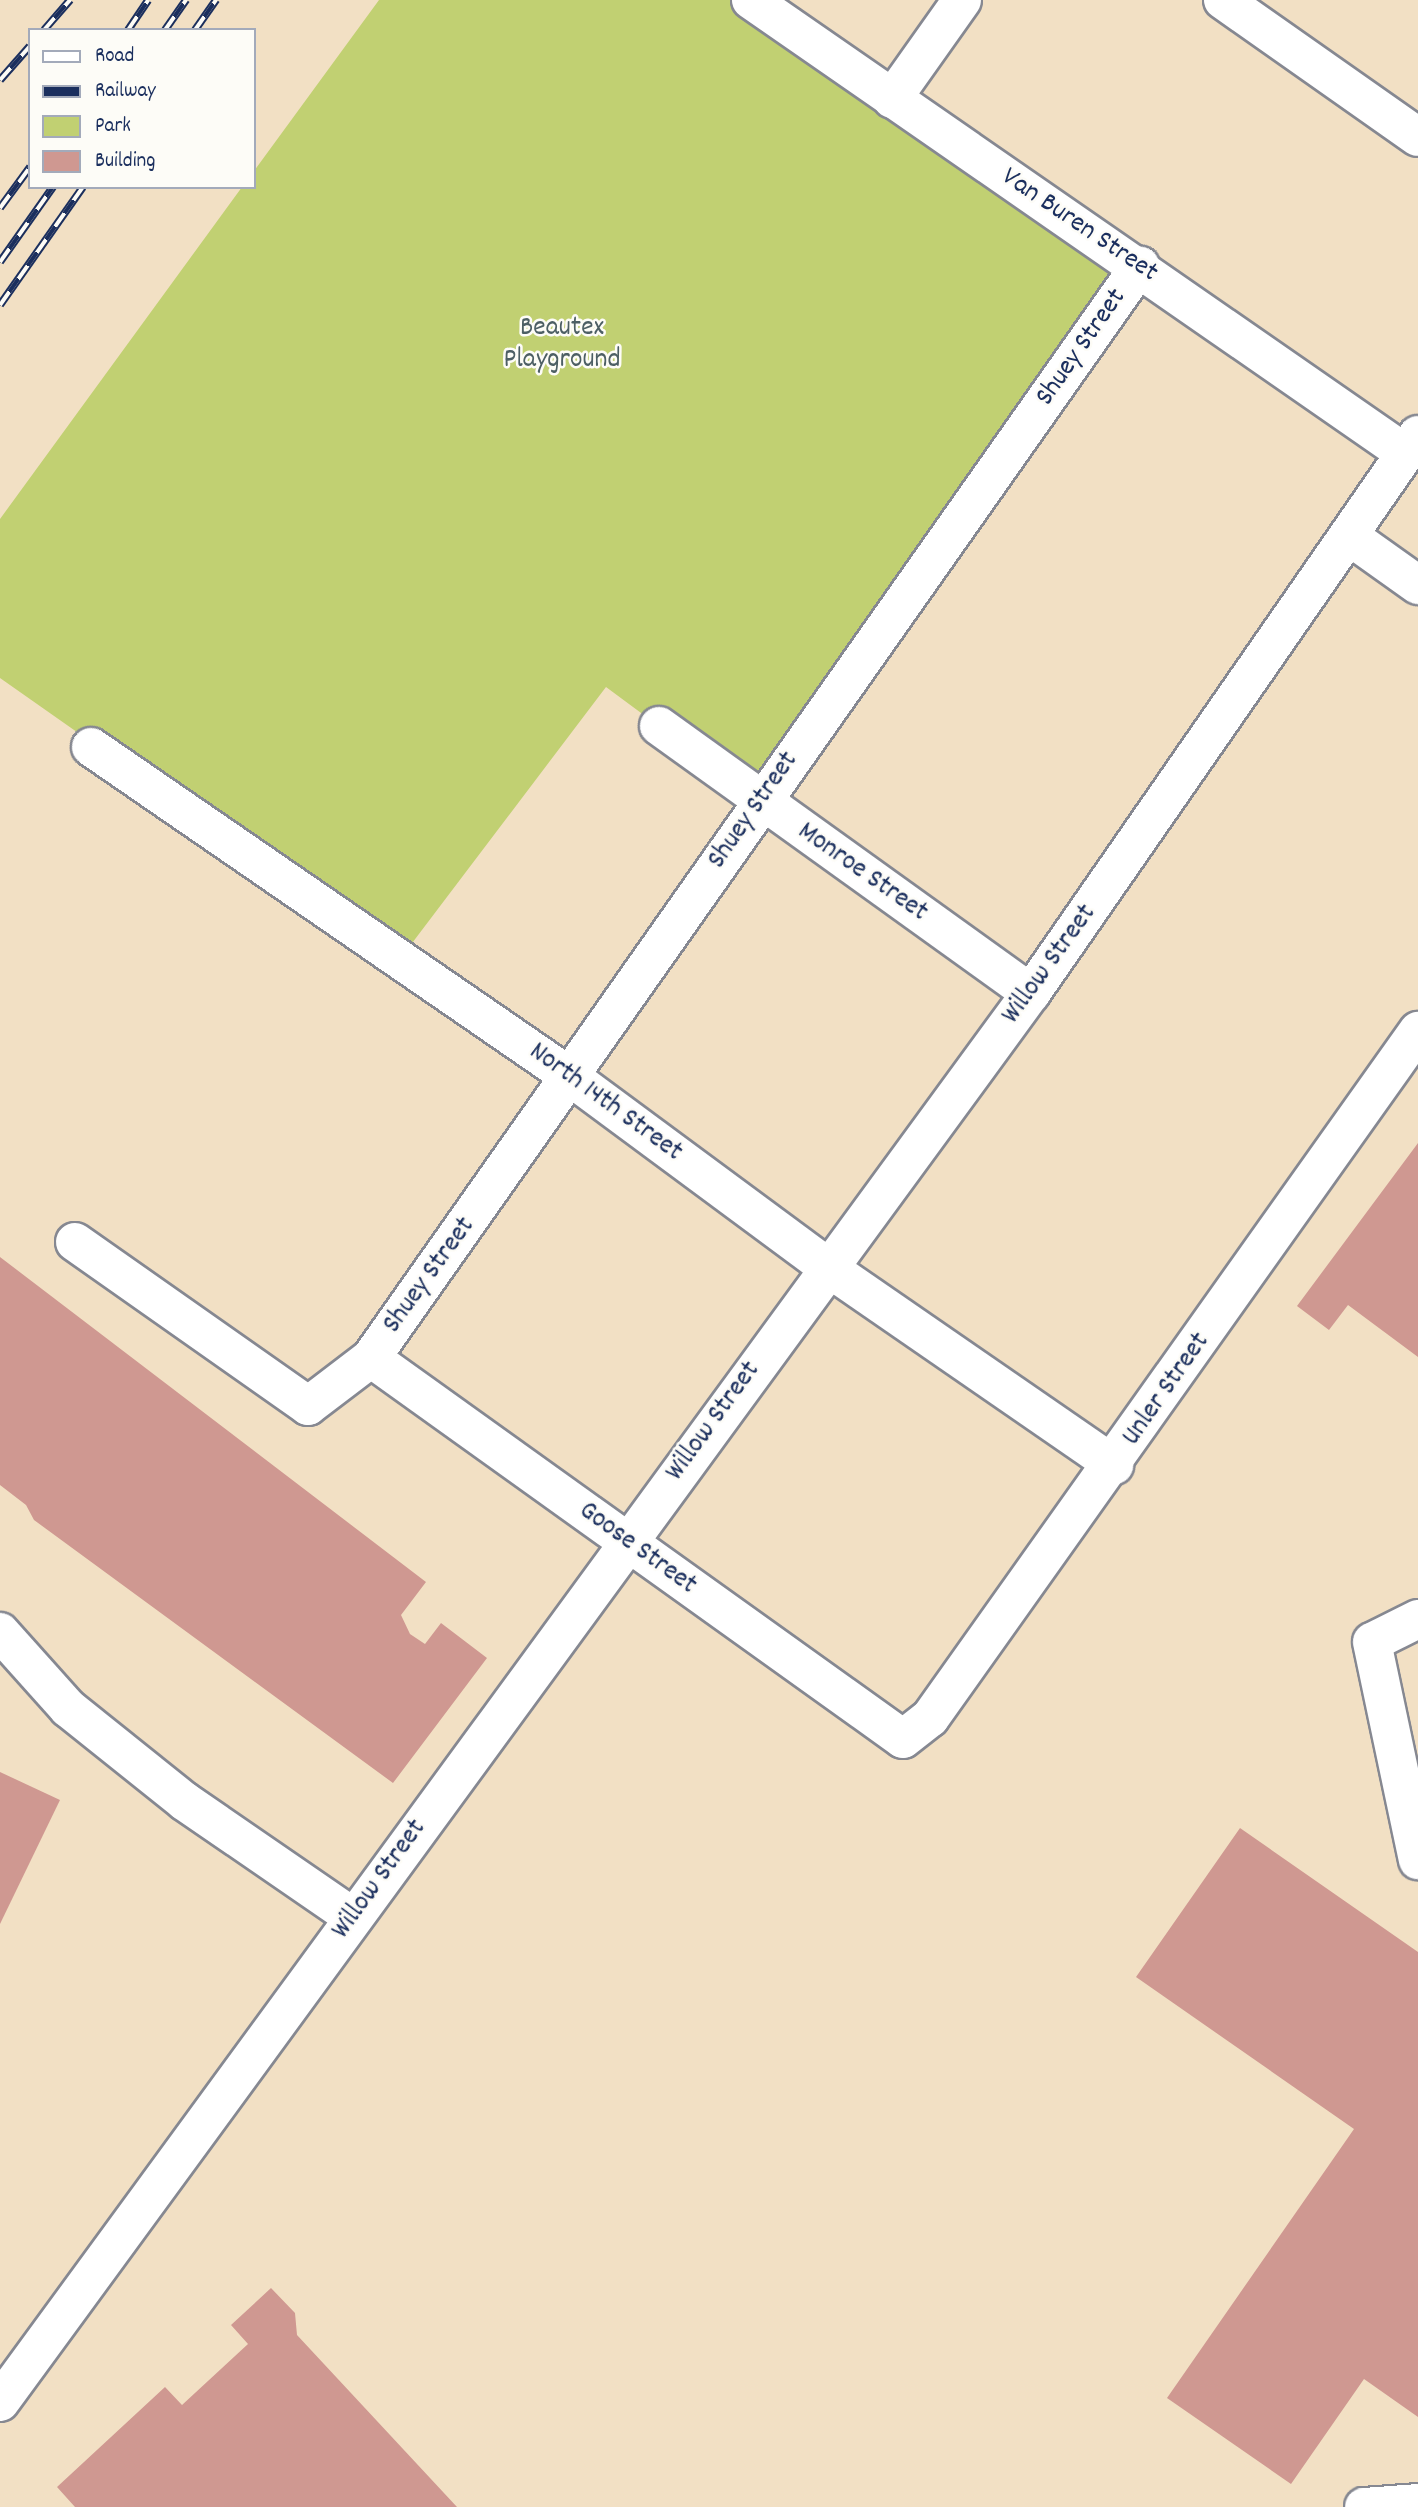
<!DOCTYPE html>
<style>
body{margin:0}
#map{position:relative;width:1418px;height:2507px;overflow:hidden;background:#f2e0c4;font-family:Dekko,sans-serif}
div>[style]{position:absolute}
.green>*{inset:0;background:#c1d072}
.building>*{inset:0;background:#cf9891}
.roads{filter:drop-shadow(2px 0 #868891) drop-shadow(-2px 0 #868891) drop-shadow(0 2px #868891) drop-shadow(0 -2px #868891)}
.minor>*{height:38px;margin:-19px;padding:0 19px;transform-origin:19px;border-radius:19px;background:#fff}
.major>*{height:38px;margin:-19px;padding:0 19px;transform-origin:19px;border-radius:19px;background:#fff}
.rail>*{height:8px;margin-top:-4px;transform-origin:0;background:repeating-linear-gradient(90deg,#fdfcf7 0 16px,#1b2f5e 0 32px);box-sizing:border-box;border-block:2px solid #1b2f5e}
span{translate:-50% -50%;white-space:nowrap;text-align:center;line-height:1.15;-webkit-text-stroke:5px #fdfcf7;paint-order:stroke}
.street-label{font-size:28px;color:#1b2f5e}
.park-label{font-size:28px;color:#4d5f64}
.legend{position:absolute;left:28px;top:28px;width:228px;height:161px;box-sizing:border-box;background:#fdfcf7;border:2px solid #a3aaba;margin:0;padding:9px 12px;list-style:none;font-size:21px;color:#1b2f5e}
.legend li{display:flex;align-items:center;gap:14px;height:35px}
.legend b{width:35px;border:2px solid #a3aaba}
</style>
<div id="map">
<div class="green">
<div style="clip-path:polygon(379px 0,754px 0,1140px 266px,760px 801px,606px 687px,400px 959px,0 678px,0 519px,242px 187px,254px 187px,254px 171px)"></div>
</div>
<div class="building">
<div style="clip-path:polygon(1418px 1143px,1418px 1357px,1348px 1305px,1329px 1330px,1297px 1306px)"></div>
<div style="clip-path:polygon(0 1257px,426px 1582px,401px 1615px,410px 1634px,425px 1644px,441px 1623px,487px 1658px,393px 1783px,34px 1520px,26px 1505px,0 1485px)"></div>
<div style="clip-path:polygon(0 1772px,60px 1800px,0 1924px)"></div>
<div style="clip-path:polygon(1240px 1828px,1418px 1952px,1418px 2417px,1364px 2379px,1291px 2484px,1167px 2398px,1354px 2129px,1136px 1977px)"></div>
<div style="clip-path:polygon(271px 2288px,295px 2313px,297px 2335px,457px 2507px,75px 2507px,57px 2487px,165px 2387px,182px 2405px,248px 2344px,231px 2325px)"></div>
</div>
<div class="roads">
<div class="minor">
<div style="left:751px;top:0;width:796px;rotate:34.71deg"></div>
<div style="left:892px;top:99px;width:121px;rotate:-54.7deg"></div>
<div style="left:1352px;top:538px;width:81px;rotate:35.5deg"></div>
<div style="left:659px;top:726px;width:458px;rotate:35.7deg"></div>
<div style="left:91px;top:747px;width:584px;rotate:34.53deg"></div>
<div style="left:572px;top:1078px;width:317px;rotate:36.5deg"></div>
<div style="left:827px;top:1267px;width:349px;rotate:34.6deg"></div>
<div style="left:75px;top:1242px;width:285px;rotate:35.1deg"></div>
<div style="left:308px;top:1406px;width:79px;rotate:-37.3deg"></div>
<div style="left:371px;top:1358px;width:1336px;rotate:-54.85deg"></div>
<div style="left:371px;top:1358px;width:654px;rotate:35.61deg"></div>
<div style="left:903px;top:1739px;width:34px;rotate:-38deg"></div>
<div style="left:930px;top:1718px;width:843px;rotate:-54.61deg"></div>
<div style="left:1418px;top:1619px;width:51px;rotate:153.4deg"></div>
<div style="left:1372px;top:1642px;width:223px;rotate:78.1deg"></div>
<div style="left:0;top:1632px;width:102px;rotate:48.2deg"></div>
<div style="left:68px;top:1708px;width:149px;rotate:38.7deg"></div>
<div style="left:184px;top:1801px;width:205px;rotate:34.5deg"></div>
<div style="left:0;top:2402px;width:1746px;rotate:-53.81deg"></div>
<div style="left:1031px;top:993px;width:679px;rotate:-55.26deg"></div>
<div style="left:1364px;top:2507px;width:54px;rotate:-4.2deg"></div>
</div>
<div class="major">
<div style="left:1223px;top:0;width:238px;rotate:35.1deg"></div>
</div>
</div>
<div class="rail">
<div style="left:44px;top:30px;width:40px;rotate:-49deg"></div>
<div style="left:128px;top:30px;width:36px;rotate:-56deg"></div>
<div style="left:165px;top:30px;width:37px;rotate:-55deg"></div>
<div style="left:195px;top:30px;width:37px;rotate:-55deg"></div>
<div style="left:0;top:80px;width:45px;rotate:-48.6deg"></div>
<div style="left:0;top:208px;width:51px;rotate:-53.8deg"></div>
<div style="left:0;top:262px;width:92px;rotate:-54.8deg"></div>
<div style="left:0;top:305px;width:144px;rotate:-54.9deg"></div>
</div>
<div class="street-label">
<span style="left:1079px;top:226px;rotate:34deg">Van Buren Street</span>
<span style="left:1082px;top:348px;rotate:-55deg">Shuey Street</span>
<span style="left:754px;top:811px;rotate:-55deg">Shuey Street</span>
<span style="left:862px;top:873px;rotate:35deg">Monroe Street</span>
<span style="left:1050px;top:965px;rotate:-54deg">Willow Street</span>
<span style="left:605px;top:1103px;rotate:36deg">North 14th Street</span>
<span style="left:430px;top:1276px;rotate:-54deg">Shuey Street</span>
<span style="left:1167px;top:1390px;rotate:-55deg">Unler Street</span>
<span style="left:714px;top:1422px;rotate:-54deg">Willow Street</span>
<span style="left:637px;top:1549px;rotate:36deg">Goose Street</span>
<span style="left:380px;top:1880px;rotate:-54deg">Willow Street</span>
</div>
<div class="park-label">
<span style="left:562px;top:345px">Beautex<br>Playground</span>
</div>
<ul class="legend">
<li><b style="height:9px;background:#fff"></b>Road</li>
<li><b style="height:9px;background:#1b2f5e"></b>Railway</li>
<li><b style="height:19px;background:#c1d072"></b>Park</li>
<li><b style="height:19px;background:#cf9891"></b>Building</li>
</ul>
</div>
